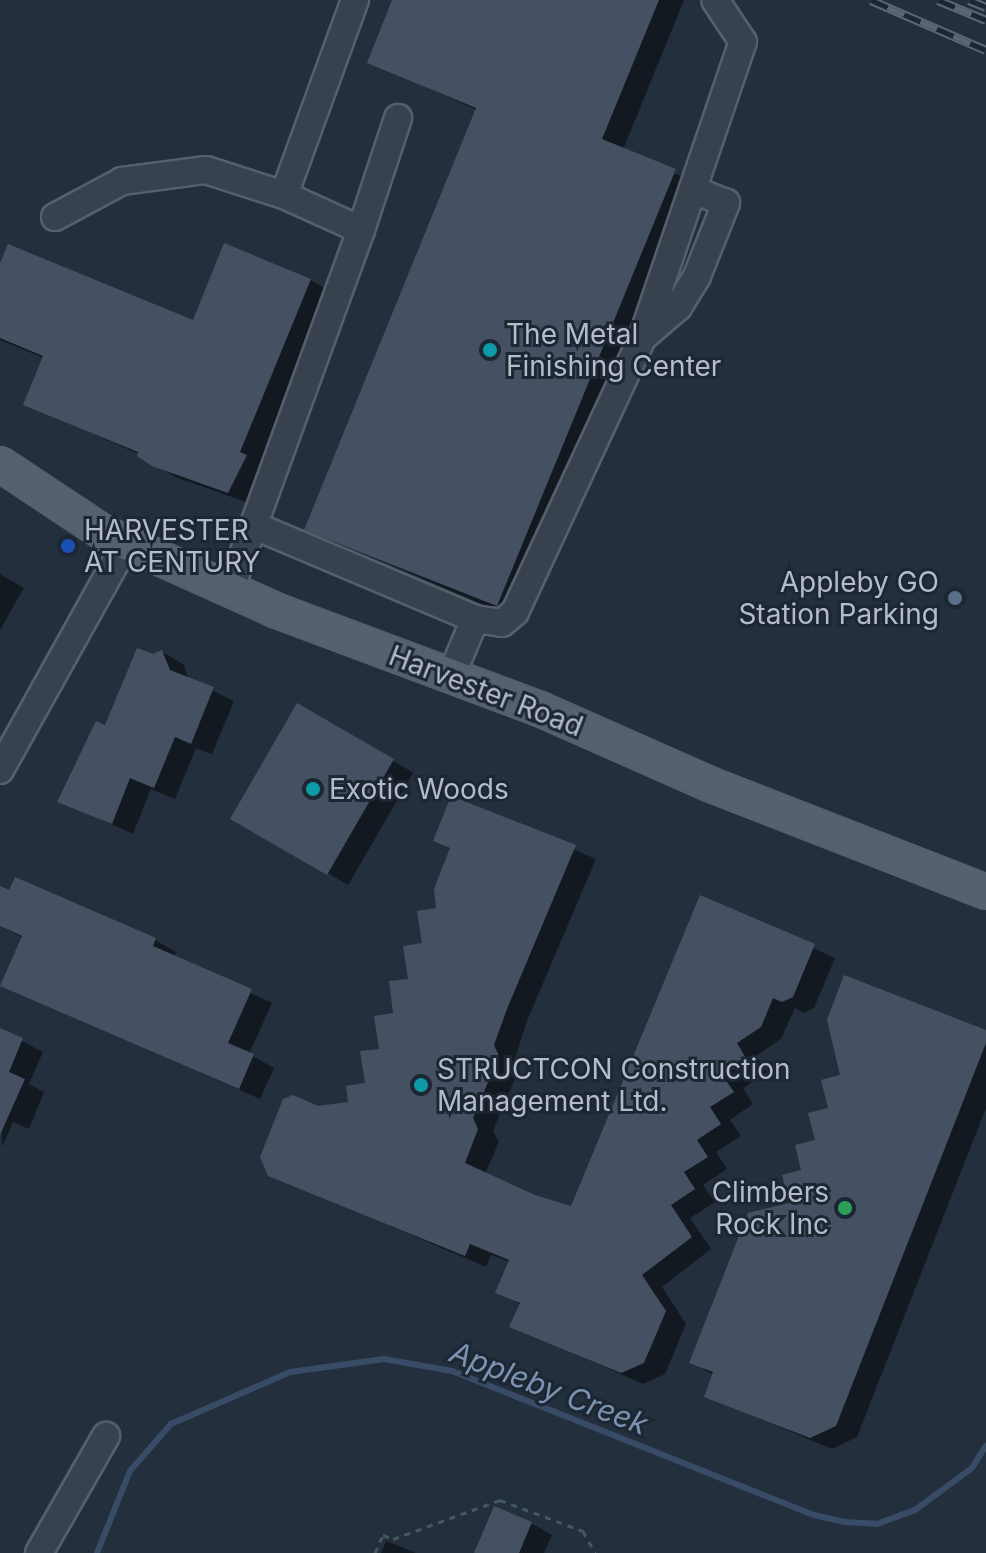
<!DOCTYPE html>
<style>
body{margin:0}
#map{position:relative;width:986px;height:1553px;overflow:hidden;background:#242f3e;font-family:Inter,sans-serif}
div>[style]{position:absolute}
.shadow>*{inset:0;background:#0007;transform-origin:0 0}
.stream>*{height:6px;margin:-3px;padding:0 3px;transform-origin:3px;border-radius:3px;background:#394c67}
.building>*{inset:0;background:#455162;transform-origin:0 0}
.path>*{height:3px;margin-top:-1.5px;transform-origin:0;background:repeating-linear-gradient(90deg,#44595c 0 6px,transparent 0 12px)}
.roads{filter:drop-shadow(2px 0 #565f6c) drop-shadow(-2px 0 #565f6c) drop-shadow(0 2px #565f6c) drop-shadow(0 -2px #565f6c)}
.minor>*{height:26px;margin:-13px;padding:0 13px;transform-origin:13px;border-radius:13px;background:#38414e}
.major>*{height:32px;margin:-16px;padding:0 16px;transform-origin:16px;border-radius:16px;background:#56606e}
.rail>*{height:9px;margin-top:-4.5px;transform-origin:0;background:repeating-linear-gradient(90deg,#1d2633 0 18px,#5a6575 0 36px);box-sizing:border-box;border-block:2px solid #5a6575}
.dots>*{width:22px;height:22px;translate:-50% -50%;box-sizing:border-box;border:4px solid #1d2633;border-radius:50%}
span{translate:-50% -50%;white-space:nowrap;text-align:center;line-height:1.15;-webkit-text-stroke:6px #1d2633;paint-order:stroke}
.poi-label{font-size:28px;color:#b4bcc9}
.left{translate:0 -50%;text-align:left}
.right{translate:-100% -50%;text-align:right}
.street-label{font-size:28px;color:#b4bcc9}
.water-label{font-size:30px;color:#7c92b1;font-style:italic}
</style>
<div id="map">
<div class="shadow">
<div style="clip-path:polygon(395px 0,684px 0,623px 150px,696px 183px,510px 616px,307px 529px,477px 110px,369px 62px)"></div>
<div style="clip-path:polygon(0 268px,194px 323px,310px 280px,331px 292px,260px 465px,267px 469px,249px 503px,175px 477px,139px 454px,25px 404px,44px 358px,0 340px)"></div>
<div style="clip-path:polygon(0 574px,24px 588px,0 630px)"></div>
<div style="clip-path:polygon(162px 652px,183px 664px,189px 679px,234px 701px,212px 754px,196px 748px,175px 799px,151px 789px,133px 834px,60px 801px,153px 656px)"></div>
<div style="left:298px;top:706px;width:133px;height:130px;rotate:30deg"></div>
<div style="clip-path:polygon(452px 798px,596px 859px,527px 1021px,515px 1058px,519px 1069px,493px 1131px,499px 1142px,485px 1174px,534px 1196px,572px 1208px,701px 897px,835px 958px,814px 1008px,804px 1013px,795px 1008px,781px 1039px,756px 1056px,767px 1072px,743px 1088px,753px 1104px,730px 1120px,741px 1136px,716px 1152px,727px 1169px,703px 1185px,715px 1202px,690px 1218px,711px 1249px,662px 1287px,686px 1324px,665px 1374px,643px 1384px,512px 1326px,521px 1305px,498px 1292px,510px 1262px,491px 1255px,486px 1267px,270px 1174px,318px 1108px,350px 1104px,367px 1085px,438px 910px,452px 850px,435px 840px)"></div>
<div style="clip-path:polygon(0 900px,155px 940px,176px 952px,174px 957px,272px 1003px,249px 1054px,274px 1068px,260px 1099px,3px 985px,23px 938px,0 926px)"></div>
<div style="clip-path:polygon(0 1030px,43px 1052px,29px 1084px,44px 1092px,29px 1129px,13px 1122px,2px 1147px)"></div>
<div style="clip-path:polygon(986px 1032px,986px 1108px,857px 1437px,832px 1449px,706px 1396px,714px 1375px,691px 1362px,791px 1204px,830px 1109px)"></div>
<div style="clip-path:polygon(531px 1523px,552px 1535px,544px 1553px,476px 1553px)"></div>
<div style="clip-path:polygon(386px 1541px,416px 1553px,381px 1553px)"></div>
</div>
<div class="stream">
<div style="left:97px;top:1553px;width:88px;rotate:-68.1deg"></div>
<div style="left:130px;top:1471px;width:62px;rotate:-48.9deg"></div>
<div style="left:171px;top:1424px;width:130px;rotate:-23.6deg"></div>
<div style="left:290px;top:1372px;width:95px;rotate:-7.9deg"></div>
<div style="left:384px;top:1359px;width:69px;rotate:10deg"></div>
<div style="left:452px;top:1371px;width:390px;rotate:21.7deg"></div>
<div style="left:814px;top:1515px;width:31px;rotate:13deg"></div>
<div style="left:844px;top:1522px;width:33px;rotate:3deg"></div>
<div style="left:877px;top:1524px;width:40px;rotate:-20.2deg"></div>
<div style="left:915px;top:1510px;width:71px;rotate:-36.4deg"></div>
<div style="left:972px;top:1468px;width:26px;rotate:-58deg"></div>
</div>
<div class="building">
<div style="clip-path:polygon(392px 0,659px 0,602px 139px,676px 169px,497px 606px,304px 530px,476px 108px,367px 63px)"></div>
<div style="clip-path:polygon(224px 243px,311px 279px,240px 452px,247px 455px,228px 493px,152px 466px,137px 456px,138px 452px,23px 405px,43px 356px,0 338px,0 263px,8px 244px,193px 320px)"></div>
<div style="clip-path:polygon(137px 648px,153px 654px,162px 650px,170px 670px,214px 687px,191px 744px,175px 737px,154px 788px,130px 778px,112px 824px,57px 802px,96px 721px,105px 725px)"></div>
<div style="left:297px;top:703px;width:112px;height:134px;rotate:30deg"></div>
<div style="clip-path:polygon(451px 796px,576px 845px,507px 1009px,494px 1045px,499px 1056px,473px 1118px,478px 1129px,465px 1163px,535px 1195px,571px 1206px,700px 895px,815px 944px,793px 997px,782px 1002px,773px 998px,761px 1027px,737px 1043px,747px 1060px,723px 1076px,734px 1092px,710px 1107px,721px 1124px,697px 1140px,708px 1157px,684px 1172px,695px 1189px,671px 1205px,692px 1237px,642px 1275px,666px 1311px,644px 1363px,621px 1373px,509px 1327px,520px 1303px,495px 1293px,509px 1260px,470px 1244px,465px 1256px,268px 1176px,260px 1157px,283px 1099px,293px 1095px,318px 1106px,348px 1102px,346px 1086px,365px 1083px,360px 1051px,379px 1049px,374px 1016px,393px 1013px,389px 981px,408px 979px,403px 946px,422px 943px,417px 911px,436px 908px,434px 889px,450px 848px,433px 841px)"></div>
<div style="clip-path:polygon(15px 877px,156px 938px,153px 946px,252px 989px,228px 1043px,254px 1054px,239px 1089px,0 986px,22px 936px,0 926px,0 886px,9px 890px)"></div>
<div style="clip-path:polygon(844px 975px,986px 1030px,986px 1043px,836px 1426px,810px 1438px,704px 1397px,713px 1372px,689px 1363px,748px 1213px,789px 1203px,782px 1175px,801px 1170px,795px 1145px,815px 1140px,808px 1113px,828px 1108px,821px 1080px,840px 1075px,827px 1020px)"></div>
<div style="clip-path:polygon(0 1028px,23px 1038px,9px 1072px,25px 1079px,0 1135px)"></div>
<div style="clip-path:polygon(494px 1506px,532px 1522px,519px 1553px,474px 1553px)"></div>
</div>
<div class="path">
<div style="left:375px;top:1553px;width:20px;rotate:-66deg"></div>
<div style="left:383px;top:1535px;width:11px;rotate:22deg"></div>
<div style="left:393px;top:1539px;width:114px;rotate:-20deg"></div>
<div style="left:500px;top:1500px;width:89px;rotate:20.5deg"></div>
<div style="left:583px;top:1531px;width:25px;rotate:61deg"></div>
</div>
<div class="roads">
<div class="minor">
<div style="left:55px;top:217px;width:76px;rotate:-28.2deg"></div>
<div style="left:122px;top:181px;width:85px;rotate:-7.5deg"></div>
<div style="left:206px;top:170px;width:82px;rotate:17.8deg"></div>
<div style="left:361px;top:230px;width:118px;rotate:-71.7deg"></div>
<div style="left:642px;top:338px;width:48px;rotate:-40.7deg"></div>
<div style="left:678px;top:307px;width:36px;rotate:-58deg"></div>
<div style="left:697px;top:276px;width:79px;rotate:-68.3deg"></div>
<div style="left:726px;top:203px;width:35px;rotate:-158deg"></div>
<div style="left:255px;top:526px;width:239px;rotate:22.9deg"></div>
<div style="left:230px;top:590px;width:383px;rotate:-70deg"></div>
<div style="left:361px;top:230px;width:85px;rotate:-155.6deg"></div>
<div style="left:284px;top:195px;width:208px;rotate:-70deg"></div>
<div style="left:451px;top:676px;width:62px;rotate:-67.2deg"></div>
<div style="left:475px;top:619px;width:27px;rotate:8deg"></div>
<div style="left:502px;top:623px;width:17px;rotate:-40deg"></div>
<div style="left:515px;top:612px;width:302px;rotate:-65.1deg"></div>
<div style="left:642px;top:338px;width:313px;rotate:-71.2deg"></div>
<div style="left:743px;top:42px;width:50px;rotate:-123.7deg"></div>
<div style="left:0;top:770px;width:259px;rotate:-60.9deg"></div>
<div style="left:39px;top:1553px;width:135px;rotate:-60.2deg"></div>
</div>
<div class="major">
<div style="left:0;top:464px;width:125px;rotate:33.6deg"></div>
<div style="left:104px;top:533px;width:188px;rotate:24.2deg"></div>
<div style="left:275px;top:610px;width:283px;rotate:20.5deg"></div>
<div style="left:540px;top:709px;width:185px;rotate:23.9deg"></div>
<div style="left:709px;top:784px;width:297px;rotate:21.3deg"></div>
</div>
</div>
<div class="rail">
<div style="left:871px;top:0;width:125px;rotate:23.5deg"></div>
<div style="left:938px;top:0;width:52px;rotate:22.6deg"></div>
<div style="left:969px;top:0;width:18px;rotate:22deg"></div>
</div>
<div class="dots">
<div style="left:490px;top:350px;background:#0f9aa8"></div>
<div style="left:68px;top:546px;background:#1a4fb4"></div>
<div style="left:955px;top:598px;background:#5c6f8a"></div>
<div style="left:313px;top:789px;background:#0f9aa8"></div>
<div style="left:421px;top:1085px;background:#0f9aa8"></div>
<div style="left:845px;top:1208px;background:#2e9e5b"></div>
</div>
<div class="poi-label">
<span class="left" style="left:506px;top:350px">The Metal<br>Finishing Center</span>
<span class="left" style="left:84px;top:546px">HARVESTER<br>AT CENTURY</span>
<span class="right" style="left:939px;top:598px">Appleby GO<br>Station Parking</span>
<span class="left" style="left:329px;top:789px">Exotic Woods</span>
<span class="left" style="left:437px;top:1085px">STRUCTCON Construction<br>Management Ltd.</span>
<span class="right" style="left:829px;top:1208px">Climbers<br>Rock Inc</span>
</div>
<div class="street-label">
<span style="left:486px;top:691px;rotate:21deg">Harvester Road</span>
</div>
<div class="water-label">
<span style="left:549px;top:1388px;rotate:21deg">Appleby Creek</span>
</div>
</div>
